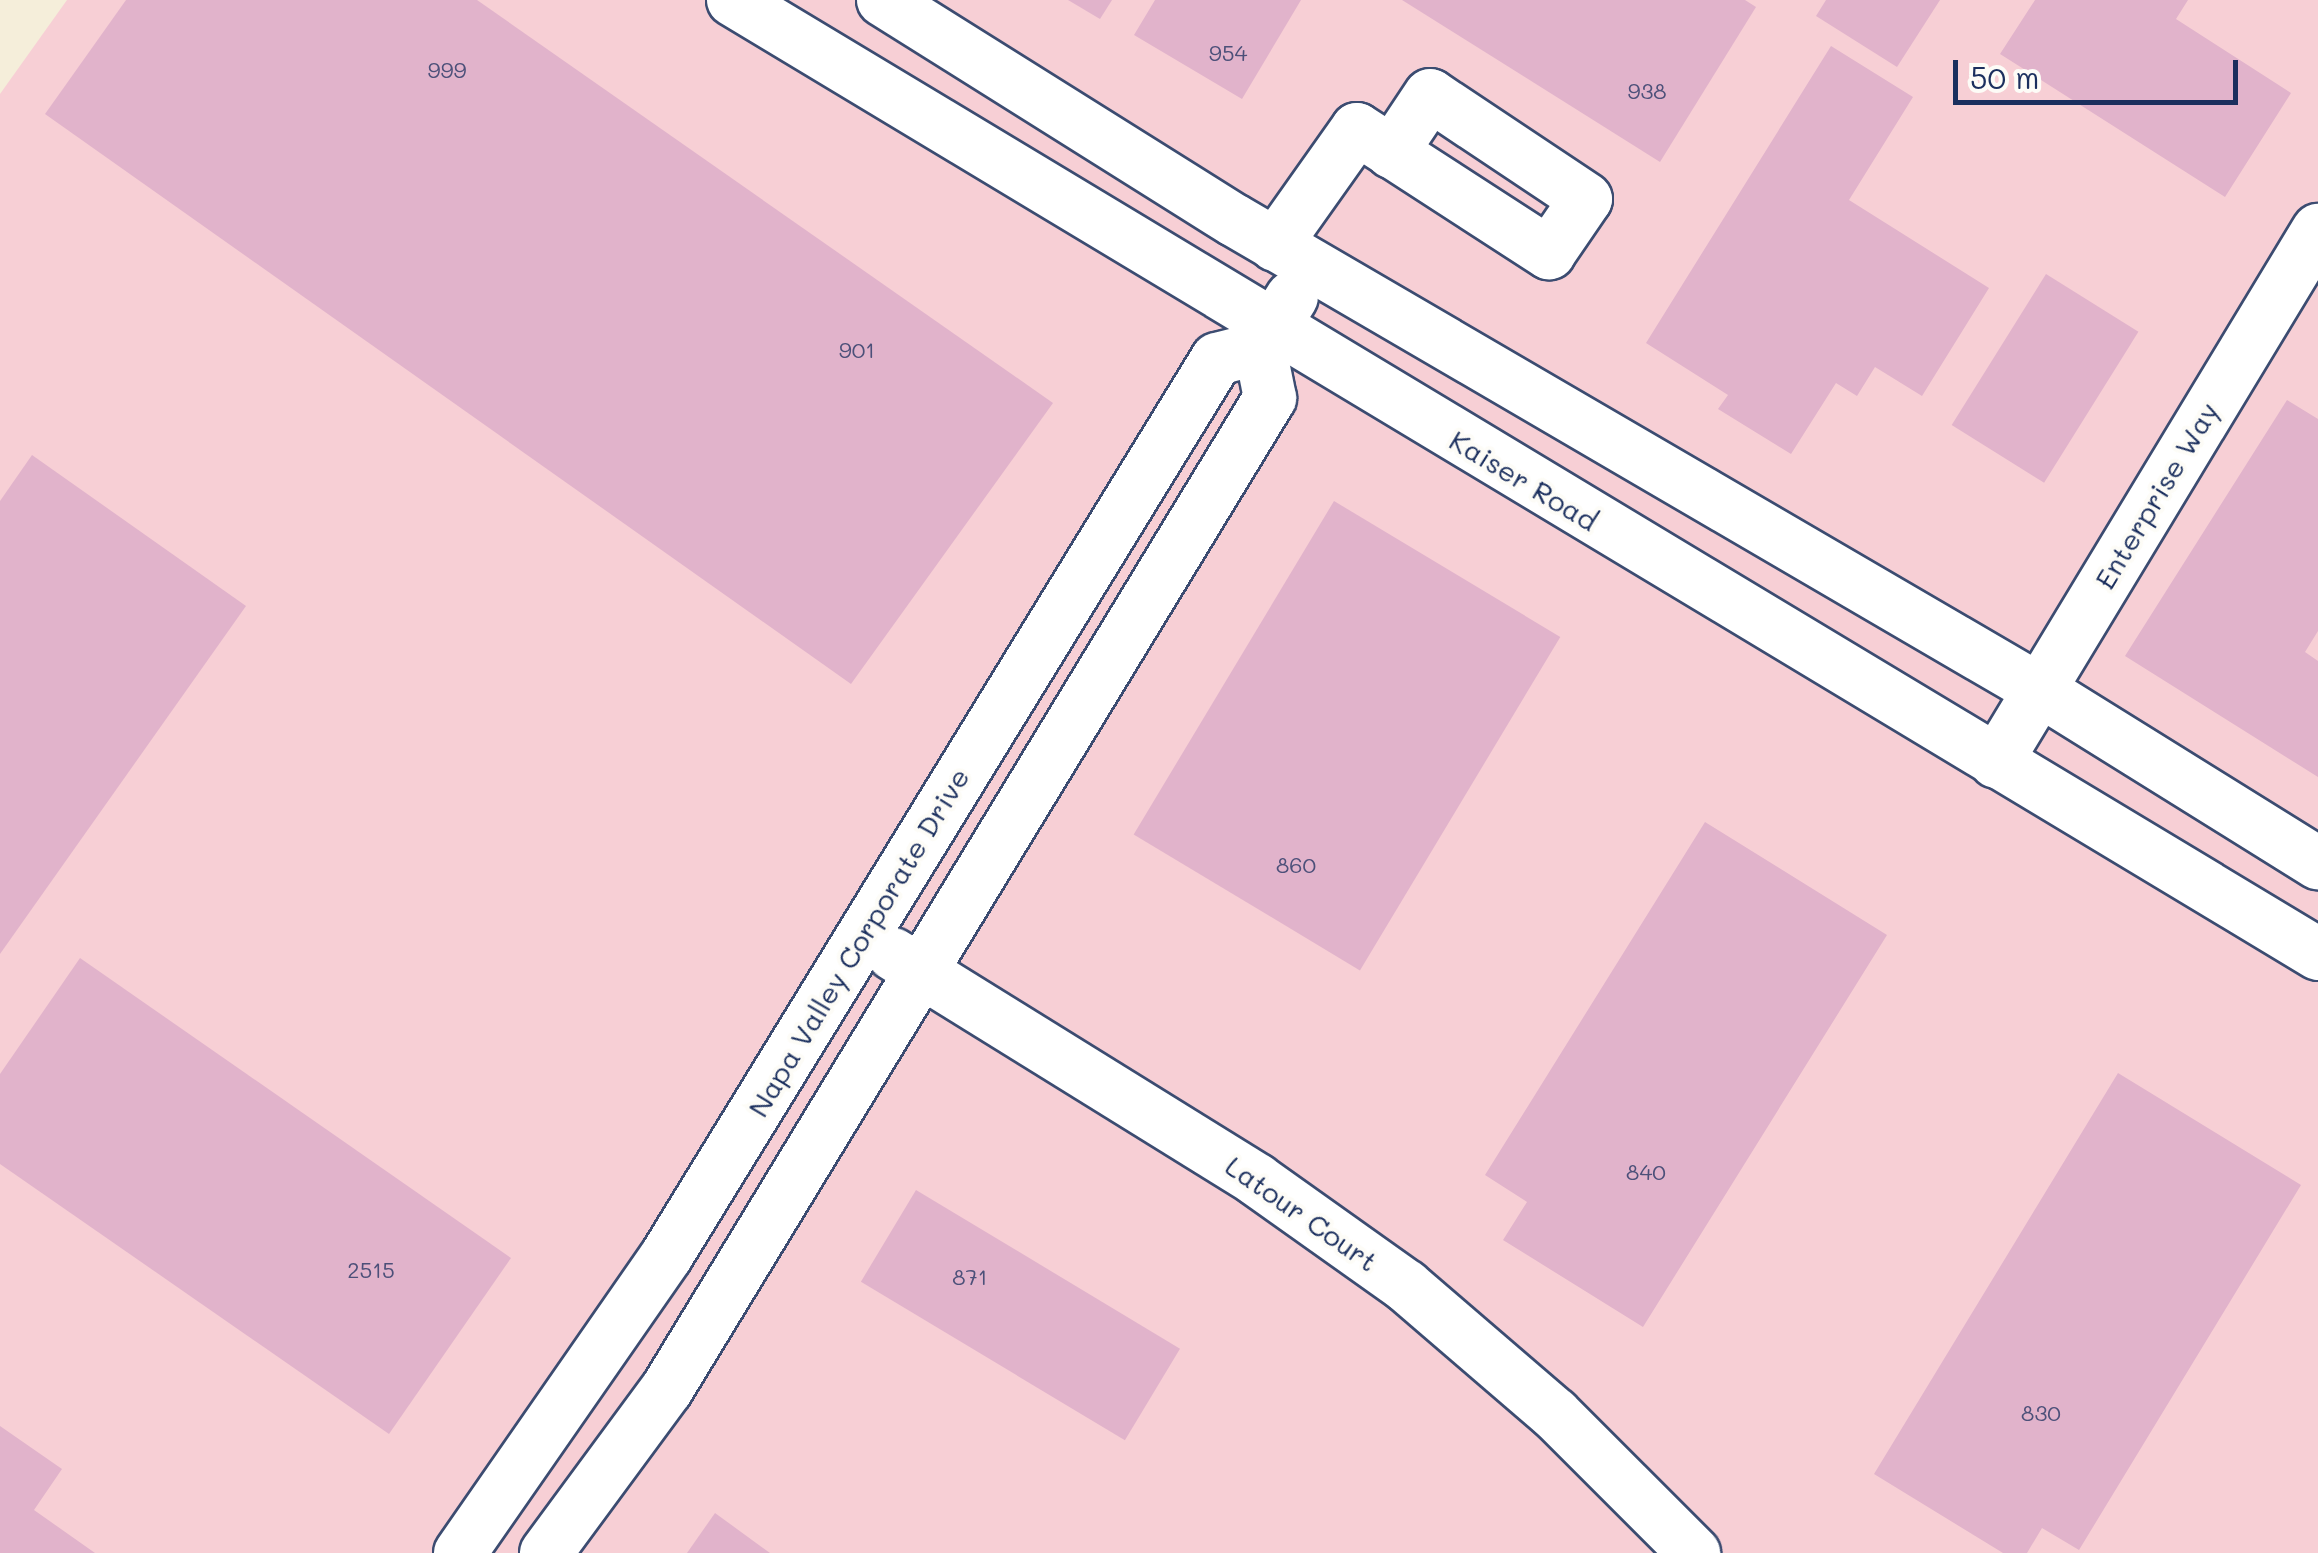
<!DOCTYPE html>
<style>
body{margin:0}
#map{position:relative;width:2318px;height:1553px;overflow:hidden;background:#f5eeda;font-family:Mali,sans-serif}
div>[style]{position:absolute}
.built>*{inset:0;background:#f7cfd5}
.building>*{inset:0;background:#e1b3cb;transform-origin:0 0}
.roads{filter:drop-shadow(2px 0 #3c4c71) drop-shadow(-2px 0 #3c4c71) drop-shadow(0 2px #3c4c71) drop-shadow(0 -2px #3c4c71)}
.minor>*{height:52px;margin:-26px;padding:0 26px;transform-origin:26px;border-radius:26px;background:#fff}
span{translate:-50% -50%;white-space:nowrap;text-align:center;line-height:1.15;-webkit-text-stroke:8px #fdfcf7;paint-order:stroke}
.number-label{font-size:22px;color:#4c5079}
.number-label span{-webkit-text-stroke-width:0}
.street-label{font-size:28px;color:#1b2f5e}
.scale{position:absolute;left:1953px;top:60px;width:285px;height:45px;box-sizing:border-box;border:5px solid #1b2f5e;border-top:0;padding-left:12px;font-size:30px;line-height:35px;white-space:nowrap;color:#1b2f5e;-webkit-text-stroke:8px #fdfcf7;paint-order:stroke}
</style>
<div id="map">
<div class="built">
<div style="clip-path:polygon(67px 0,2318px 0,2318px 1553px,0 1553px,0 94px)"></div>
</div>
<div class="building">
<div style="clip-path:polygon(126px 0,477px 0,1053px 403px,851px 684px,45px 114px)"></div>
<div style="clip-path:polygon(1068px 0,1112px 0,1100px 19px)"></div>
<div style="clip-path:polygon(1155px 0,1301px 0,1242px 99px,1134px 35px)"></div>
<div style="clip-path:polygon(1402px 0,1745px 0,1756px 7px,1660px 162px)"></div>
<div style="clip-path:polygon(1826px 0,1940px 0,1897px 67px,1816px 16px)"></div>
<div style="clip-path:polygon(2035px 0,2188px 0,2176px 19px,2291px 93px,2225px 197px,2000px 54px)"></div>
<div style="clip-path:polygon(1831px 46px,1913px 97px,1849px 200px,1989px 288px,1922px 396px,1875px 367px,1857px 396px,1836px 383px,1791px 454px,1718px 409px,1728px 395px,1646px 343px)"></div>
<div style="left:2046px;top:274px;width:109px;height:178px;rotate:32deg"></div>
<div style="clip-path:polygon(2287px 400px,2318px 419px,2318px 631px,2305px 652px,2318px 661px,2318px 777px,2125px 656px)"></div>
<div style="clip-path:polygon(32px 455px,246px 606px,0 954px,0 501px)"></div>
<div style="left:1334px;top:501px;width:264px;height:389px;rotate:31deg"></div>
<div style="clip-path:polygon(1705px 822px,1887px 935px,1643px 1327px,1503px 1240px,1527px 1202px,1485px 1175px)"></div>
<div style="clip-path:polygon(80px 958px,511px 1258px,389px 1434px,0 1164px,0 1074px)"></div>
<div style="clip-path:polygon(2118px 1073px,2301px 1185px,2079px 1550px,2042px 1528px,2027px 1553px,2003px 1553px,1874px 1474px)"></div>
<div style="left:916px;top:1190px;width:308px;height:107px;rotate:31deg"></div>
<div style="clip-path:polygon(0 1426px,62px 1469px,34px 1510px,95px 1553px,0 1553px)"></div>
<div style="clip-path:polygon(715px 1513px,770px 1553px,687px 1553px)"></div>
</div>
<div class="roads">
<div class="minor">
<div style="left:733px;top:0;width:1850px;rotate:31.04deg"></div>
<div style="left:883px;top:0;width:414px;rotate:32.1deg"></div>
<div style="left:1234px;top:220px;width:931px;rotate:30.26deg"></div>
<div style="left:2038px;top:689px;width:330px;rotate:31.9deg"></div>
<div style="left:1275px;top:245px;width:142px;rotate:-54.7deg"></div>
<div style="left:1357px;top:129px;width:229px;rotate:32.9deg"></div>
<div style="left:1549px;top:253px;width:65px;rotate:-55.6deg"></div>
<div style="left:1586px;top:199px;width:187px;rotate:-146.3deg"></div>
<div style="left:1430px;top:95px;width:69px;rotate:123.7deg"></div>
<div style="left:1996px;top:762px;width:622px;rotate:-58.82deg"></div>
<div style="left:893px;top:954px;width:428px;rotate:31.8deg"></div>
<div style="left:1257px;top:1180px;width:183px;rotate:35.4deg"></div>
<div style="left:1406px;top:1286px;width:196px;rotate:40.7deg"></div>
<div style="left:1555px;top:1414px;width:197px;rotate:45deg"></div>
<div style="left:460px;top:1553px;width:363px;rotate:-55.2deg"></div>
<div style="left:667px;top:1255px;width:1051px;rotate:-58.46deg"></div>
<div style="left:1217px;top:359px;width:44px;rotate:-14.3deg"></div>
<div style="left:1260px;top:348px;width:60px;rotate:-57.9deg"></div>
<div style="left:546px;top:1553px;width:204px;rotate:-53.6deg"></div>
<div style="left:667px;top:1389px;width:1160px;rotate:-58.68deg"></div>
<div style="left:1270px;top:398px;width:51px;rotate:-101.3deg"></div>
</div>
</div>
<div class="number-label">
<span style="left:1228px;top:53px">954</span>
<span style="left:447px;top:70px">999</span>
<span style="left:1647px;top:91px">938</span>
<span style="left:857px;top:350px">901</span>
<span style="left:1296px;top:865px">860</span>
<span style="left:1646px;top:1172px">840</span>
<span style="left:371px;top:1270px">2515</span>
<span style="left:970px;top:1277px">871</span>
<span style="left:2041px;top:1413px">830</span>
</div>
<div class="street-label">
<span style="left:1524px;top:480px;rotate:31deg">Kaiser Road</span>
<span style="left:2156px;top:495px;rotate:-59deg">Enterprise Way</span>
<span style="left:858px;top:942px;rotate:-59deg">Napa Valley Corporate Drive</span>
<span style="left:1302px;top:1213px;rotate:35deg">Latour Court</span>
</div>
<div class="scale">50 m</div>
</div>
